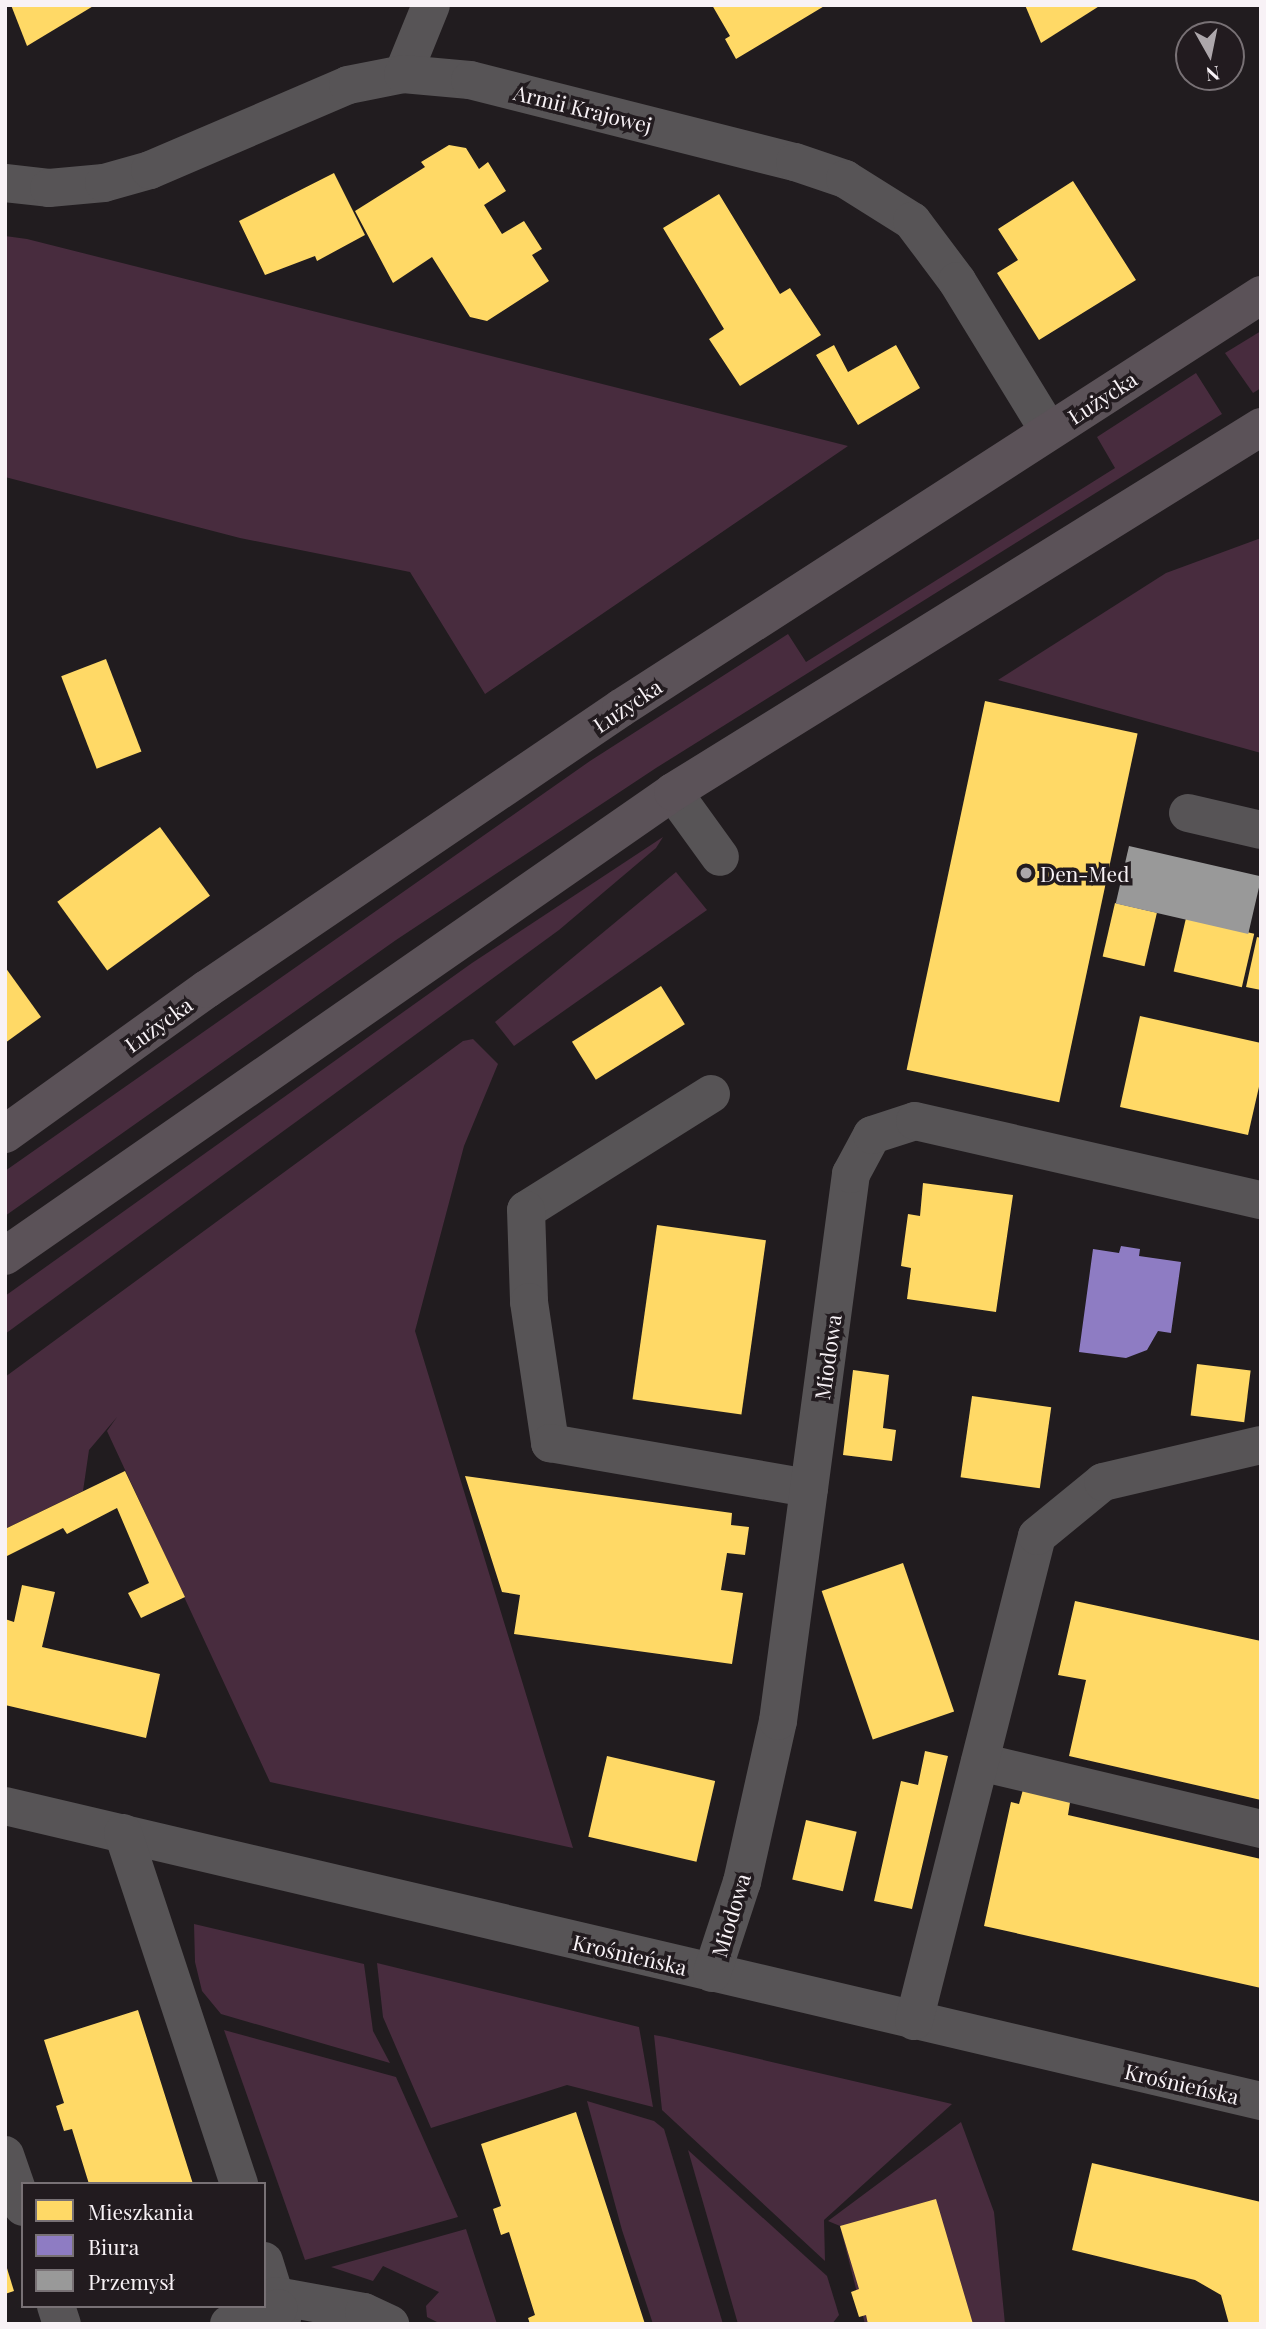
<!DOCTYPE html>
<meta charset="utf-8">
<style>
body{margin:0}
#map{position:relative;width:1266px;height:2329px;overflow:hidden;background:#211c1f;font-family:"Playfair Display",serif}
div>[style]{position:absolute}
.green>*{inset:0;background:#482c3e}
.homes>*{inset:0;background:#ffd966;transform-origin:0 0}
.offices>*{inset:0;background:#8e7cc3}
.industry>*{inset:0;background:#999;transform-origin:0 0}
.minor>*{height:38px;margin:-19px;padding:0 19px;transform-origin:19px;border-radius:19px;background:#575456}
.major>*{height:38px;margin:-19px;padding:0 19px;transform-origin:19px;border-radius:19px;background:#5b5258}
.dots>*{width:19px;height:19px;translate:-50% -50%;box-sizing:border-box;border:4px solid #221b1f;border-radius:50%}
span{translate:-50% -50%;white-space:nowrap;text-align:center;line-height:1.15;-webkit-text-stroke:7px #221b1f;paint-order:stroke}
.street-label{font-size:21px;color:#f8f2f6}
.poi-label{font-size:21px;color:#f8f2f6}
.left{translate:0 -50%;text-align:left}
.frame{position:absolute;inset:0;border:7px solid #f8f2f6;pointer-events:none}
.legend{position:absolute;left:21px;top:2182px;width:245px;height:126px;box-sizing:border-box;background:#221b1f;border:2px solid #787175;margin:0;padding:9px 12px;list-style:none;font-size:21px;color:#f8f2f6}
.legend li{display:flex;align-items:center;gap:14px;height:35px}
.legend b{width:35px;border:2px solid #787175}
.north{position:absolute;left:1175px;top:21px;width:70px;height:70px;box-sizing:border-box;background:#221b1f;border:2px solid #787175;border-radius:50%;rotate:171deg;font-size:19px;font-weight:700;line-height:28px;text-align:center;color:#f8f2f6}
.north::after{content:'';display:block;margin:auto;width:24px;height:32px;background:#ada7ab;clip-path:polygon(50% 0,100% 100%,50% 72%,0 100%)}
</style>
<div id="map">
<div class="green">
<div style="clip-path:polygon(5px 236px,27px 239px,848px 446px,485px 694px,410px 572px,240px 538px,5px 477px)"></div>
<div style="clip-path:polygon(1261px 331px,1261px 388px,1253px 393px,1225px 353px)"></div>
<div style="clip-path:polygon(1196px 373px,1222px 414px,656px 768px,396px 940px,5px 1216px,5px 1171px,590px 761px,788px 634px,806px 662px,1115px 468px,1097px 437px)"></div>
<div style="clip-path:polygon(1261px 538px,1261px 753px,998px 680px,1166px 573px)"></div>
<div style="clip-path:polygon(663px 837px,656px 848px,559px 930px,5px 1334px,5px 1296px,472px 963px)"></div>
<div style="clip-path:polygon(676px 872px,707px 910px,514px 1046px,495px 1022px)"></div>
<div style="clip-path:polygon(473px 1039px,498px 1064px,464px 1146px,415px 1331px,573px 1848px,270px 1782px,107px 1431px,117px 1417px,89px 1450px,83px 1491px,5px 1529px,5px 1377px,463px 1041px)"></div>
<div style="clip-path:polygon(194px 1924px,364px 1964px,373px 2031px,390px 2063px,221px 2014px,202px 1991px,195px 1962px)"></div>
<div style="clip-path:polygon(377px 1963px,639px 2027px,653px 2107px,567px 2085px,431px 2128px,383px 2017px)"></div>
<div style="clip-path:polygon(224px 2030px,396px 2077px,458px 2217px,305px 2260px)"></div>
<div style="clip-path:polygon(654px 2035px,665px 2037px,952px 2104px,824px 2220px,825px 2261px,662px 2110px)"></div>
<div style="clip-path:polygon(587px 2101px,654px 2121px,664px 2129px,723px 2324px,653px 2324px,622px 2230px)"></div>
<div style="clip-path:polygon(961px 2122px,994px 2212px,1005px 2324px,865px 2324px,840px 2226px,828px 2221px)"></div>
<div style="clip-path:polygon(688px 2150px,827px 2276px,839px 2315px,832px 2324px,738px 2324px)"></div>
<div style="clip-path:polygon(466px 2229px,497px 2324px,441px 2324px,427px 2317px,426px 2306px,439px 2292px,383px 2266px,373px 2281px,331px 2267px)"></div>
</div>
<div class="homes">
<div style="clip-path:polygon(11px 5px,95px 5px,27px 46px)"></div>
<div style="clip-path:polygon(712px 5px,826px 5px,736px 59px,725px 39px,730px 36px)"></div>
<div style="clip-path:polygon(1025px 5px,1101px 5px,1041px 43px)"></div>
<div style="clip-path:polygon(449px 145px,466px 148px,479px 169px,488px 162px,506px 191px,484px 205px,502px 234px,524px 221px,542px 249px,532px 255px,549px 281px,487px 321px,470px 317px,432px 257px,393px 283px,355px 211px,425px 167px,421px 162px)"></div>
<div style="clip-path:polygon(334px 173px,365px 235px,317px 261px,315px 256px,265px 275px,239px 221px)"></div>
<div style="clip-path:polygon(1073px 181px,1136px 280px,1039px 340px,997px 273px,1018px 260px,998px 229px)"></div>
<div style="clip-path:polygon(719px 194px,780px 294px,790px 288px,821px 335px,740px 386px,709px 339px,724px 329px,663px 228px)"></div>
<div style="clip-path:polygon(834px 345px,848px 372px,896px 345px,920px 388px,858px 425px,816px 355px)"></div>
<div style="left:106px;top:659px;width:99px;height:48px;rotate:69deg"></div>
<div style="left:985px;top:701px;width:156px;height:377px;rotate:12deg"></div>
<div style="left:160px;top:827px;width:85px;height:127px;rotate:54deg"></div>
<div style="left:1115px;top:903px;width:43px;height:55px;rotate:13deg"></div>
<div style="left:1186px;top:918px;width:70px;height:55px;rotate:13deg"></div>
<div style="clip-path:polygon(1257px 937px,1261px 938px,1261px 990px,1246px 987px)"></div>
<div style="clip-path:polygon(5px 967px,41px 1017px,5px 1043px)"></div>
<div style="left:661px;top:986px;width:45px;height:105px;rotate:58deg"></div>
<div style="clip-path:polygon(1140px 1016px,1261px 1043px,1261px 1078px,1248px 1135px,1120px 1107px)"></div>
<div style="clip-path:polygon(923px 1183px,1013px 1195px,996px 1312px,907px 1299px,911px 1268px,901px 1266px,908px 1214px,920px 1216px)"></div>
<div style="left:657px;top:1225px;width:110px;height:176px;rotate:8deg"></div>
<div style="left:1197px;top:1364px;width:54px;height:52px;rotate:7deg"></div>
<div style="clip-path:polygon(853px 1370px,889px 1375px,883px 1428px,896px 1430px,892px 1461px,843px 1455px)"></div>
<div style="left:972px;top:1396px;width:80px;height:82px;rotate:8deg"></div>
<div style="clip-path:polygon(125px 1471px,185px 1597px,141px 1618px,128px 1593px,149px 1583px,117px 1508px,67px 1534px,63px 1528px,5px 1557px,5px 1529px)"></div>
<div style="clip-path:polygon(465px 1476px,732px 1513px,731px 1525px,749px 1527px,745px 1555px,727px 1553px,721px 1590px,743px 1593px,732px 1664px,514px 1634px,520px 1595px,502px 1592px)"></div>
<div style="left:903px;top:1563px;width:157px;height:86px;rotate:71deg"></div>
<div style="clip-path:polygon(22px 1585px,55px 1592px,42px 1647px,160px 1674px,146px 1738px,5px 1705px,5px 1619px,14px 1622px)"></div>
<div style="clip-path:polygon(1075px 1601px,1261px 1641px,1261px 1800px,1069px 1756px,1086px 1680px,1058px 1675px)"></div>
<div style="clip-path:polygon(925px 1751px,948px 1756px,912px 1909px,874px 1901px,901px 1781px,918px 1785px)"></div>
<div style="left:607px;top:1756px;width:111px;height:83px;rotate:13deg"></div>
<div style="clip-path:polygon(1024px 1786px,1071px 1796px,1068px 1815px,1261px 1859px,1261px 1988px,984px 1926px,1011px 1802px,1019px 1804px)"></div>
<div style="left:806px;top:1820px;width:52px;height:61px;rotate:13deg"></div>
<div style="clip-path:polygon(138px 2010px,193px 2184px,89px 2184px,72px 2129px,64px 2131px,56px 2106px,64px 2103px,44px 2040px)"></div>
<div style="clip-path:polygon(576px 2112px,645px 2324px,530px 2324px,528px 2318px,535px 2315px,509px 2232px,501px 2235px,493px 2209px,501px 2206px,481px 2144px)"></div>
<div style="clip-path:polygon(1092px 2163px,1261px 2202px,1261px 2324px,1229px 2324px,1221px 2295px,1195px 2280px,1072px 2250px)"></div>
<div style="clip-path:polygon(936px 2199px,973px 2324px,868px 2324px,866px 2315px,859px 2317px,851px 2292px,859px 2289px,840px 2226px)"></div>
<div style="clip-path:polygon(6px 2265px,14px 2291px,5px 2294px,5px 2266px)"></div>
</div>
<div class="offices">
<div style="clip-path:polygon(1121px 1246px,1140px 1249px,1139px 1256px,1181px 1262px,1171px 1333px,1158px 1331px,1147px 1350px,1126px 1358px,1079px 1352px,1093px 1249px,1119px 1253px)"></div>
</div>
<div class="industry">
<div style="left:1129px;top:846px;width:136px;height:59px;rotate:13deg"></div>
</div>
<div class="minor">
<div style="left:403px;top:74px;width:74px;rotate:-67.9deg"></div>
<div style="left:5px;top:183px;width:44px;rotate:6.5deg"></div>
<div style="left:49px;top:188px;width:55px;rotate:-5.2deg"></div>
<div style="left:104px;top:183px;width:48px;rotate:-15.8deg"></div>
<div style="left:150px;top:170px;width:215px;rotate:-23.2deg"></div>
<div style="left:348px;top:85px;width:56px;rotate:-11.3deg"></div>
<div style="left:403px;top:74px;width:67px;rotate:5.1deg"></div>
<div style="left:470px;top:80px;width:335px;rotate:14.2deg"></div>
<div style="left:795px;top:162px;width:53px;rotate:18.8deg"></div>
<div style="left:845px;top:179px;width:79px;rotate:32.1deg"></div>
<div style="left:912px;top:221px;width:75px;rotate:53.1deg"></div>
<div style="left:957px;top:281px;width:176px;rotate:58.5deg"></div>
<div style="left:673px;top:792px;width:80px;rotate:54.1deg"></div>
<div style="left:1188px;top:813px;width:75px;rotate:13.1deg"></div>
<div style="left:711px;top:1094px;width:218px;rotate:147.9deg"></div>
<div style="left:526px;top:1210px;width:92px;rotate:88.1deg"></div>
<div style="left:529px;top:1302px;width:143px;rotate:81.5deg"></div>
<div style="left:550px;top:1443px;width:263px;rotate:9.9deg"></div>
<div style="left:980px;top:1762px;width:289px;rotate:13.4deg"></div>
<div style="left:5px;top:1806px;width:1290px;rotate:13.22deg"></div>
<div style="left:123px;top:1833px;width:370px;rotate:71.7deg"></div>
<div style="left:712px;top:1973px;width:96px;rotate:-71.8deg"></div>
<div style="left:742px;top:1882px;width:165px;rotate:-77.4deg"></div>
<div style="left:778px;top:1721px;width:552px;rotate:-82.4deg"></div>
<div style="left:851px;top:1174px;width:44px;rotate:-61.7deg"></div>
<div style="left:872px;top:1135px;width:45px;rotate:-18deg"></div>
<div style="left:915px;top:1121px;width:355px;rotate:12.9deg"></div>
<div style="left:914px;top:2021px;width:500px;rotate:-75.77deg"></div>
<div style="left:1037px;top:1536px;width:85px;rotate:-39.3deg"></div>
<div style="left:1103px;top:1482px;width:162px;rotate:-13.2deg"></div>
<div style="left:5px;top:2155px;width:55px;rotate:70.9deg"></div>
<div style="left:264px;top:2261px;width:61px;rotate:72.8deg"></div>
<div style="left:276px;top:2296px;width:89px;rotate:10.3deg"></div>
<div style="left:364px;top:2312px;width:29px;rotate:25deg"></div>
<div style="left:56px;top:2306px;width:19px;rotate:72deg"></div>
<div style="left:229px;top:2324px;width:52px;rotate:-17.7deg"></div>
</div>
<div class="major">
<div style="left:5px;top:1134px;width:249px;rotate:-35.7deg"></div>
<div style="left:207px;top:989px;width:500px;rotate:-34.17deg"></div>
<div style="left:621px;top:708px;width:762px;rotate:-32.83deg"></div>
<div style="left:5px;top:1256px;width:813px;rotate:-34.78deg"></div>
<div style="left:673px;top:792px;width:692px;rotate:-31.83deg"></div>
</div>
<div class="dots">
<div style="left:1026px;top:873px;background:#ada7ab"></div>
</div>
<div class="street-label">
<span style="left:583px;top:108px;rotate:14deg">Armii Krajowej</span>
<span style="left:1102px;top:397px;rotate:-33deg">Łużycka</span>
<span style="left:627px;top:705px;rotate:-34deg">Łużycka</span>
<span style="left:158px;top:1024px;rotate:-36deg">Łużycka</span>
<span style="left:827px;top:1357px;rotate:-82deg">Miodowa</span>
<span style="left:730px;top:1915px;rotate:-73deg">Miodowa</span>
<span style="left:630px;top:1954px;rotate:13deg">Krośnieńska</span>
<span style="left:1182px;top:2083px;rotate:13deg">Krośnieńska</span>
</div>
<div class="poi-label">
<span class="left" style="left:1040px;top:873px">Den-Med</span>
</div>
<div class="frame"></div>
<ul class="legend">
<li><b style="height:19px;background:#ffd966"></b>Mieszkania</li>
<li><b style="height:19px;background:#8e7cc3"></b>Biura</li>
<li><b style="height:19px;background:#999"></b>Przemysł</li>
</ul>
<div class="north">N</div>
</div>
